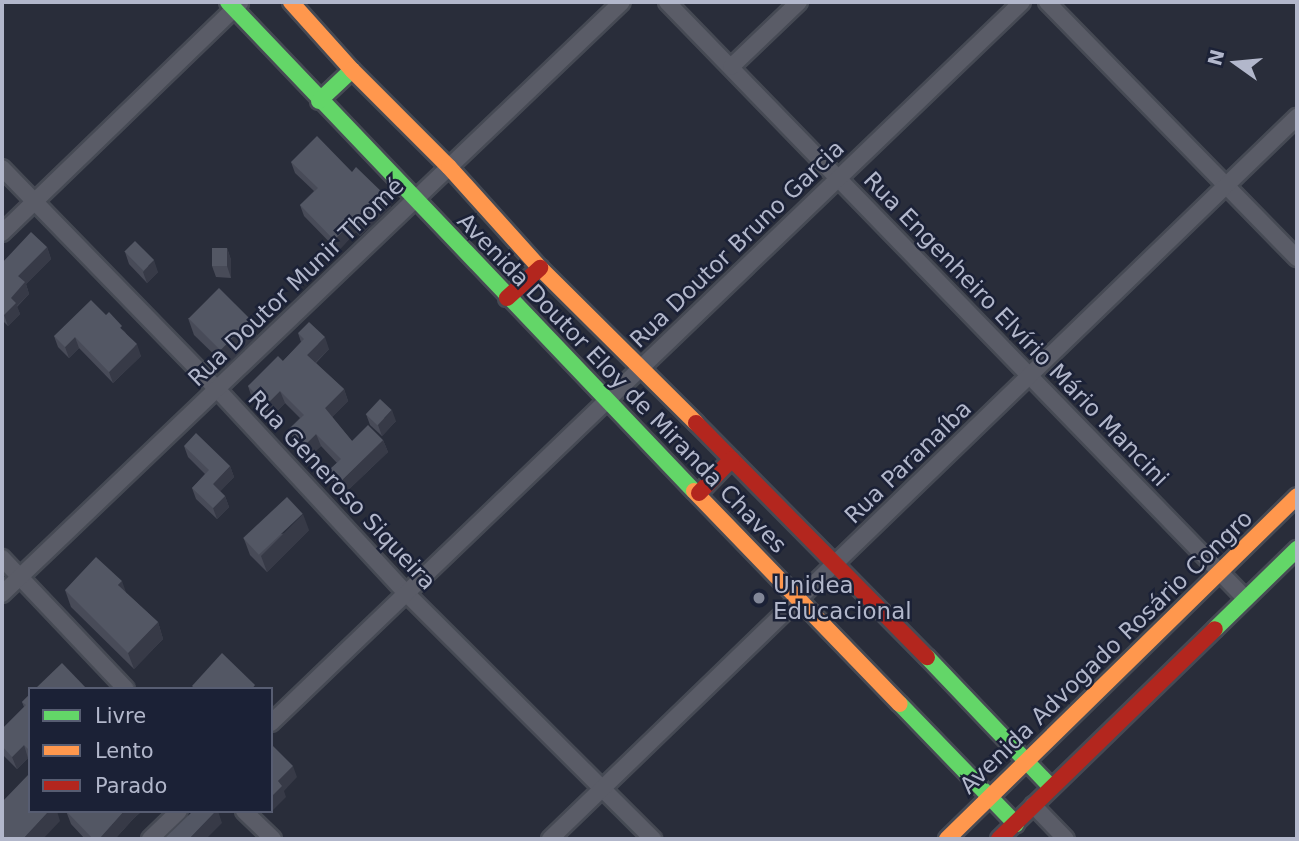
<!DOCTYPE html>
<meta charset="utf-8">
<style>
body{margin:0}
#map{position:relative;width:1299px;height:841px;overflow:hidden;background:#292d3a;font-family:"DejaVu Sans",sans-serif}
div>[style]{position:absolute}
.roads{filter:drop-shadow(2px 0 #464a54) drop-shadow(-2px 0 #464a54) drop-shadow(0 2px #464a54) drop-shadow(0 -2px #464a54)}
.street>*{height:16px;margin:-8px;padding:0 8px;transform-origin:8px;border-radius:8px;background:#5a5c67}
.fast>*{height:16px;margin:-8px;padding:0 8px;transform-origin:8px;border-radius:8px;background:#63d668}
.slow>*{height:16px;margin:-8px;padding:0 8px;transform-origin:8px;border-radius:8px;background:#ff974d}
.jam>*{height:16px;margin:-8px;padding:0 8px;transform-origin:8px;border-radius:8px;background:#b3261e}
.wall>*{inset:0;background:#484b58}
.shaded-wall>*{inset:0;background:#373a47}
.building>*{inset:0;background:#535764;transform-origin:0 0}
.dots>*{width:19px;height:19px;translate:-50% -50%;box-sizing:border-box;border:4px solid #1b2136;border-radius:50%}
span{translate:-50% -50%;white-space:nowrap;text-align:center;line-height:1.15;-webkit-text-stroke:5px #1b2136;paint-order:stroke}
.street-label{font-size:23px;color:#b2b7cb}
.poi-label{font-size:23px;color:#b2b7cb}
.left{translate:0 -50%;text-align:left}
.frame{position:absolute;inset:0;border:4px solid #b2b7cb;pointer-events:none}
.legend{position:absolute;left:28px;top:687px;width:245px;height:126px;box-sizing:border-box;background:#1b2136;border:2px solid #575d72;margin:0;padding:9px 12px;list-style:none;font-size:21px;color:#b2b7cb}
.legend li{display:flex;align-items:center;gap:14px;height:35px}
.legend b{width:35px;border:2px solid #575d72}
.north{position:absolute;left:1201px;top:28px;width:70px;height:70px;-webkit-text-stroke:5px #1b2136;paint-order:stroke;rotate:285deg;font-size:19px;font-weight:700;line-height:28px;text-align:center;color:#b2b7cb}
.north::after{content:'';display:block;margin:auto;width:24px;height:32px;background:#b2b7cb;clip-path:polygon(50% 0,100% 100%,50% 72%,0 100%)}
</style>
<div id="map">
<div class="roads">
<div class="street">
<div style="left:667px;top:2px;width:830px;rotate:45.88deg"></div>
<div style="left:1047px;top:2px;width:358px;rotate:45.7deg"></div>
<div style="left:731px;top:67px;width:94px;rotate:-43.7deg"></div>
<div style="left:2px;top:168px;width:308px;rotate:45.8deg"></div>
<div style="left:217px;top:389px;width:278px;rotate:47.2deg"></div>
<div style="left:406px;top:593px;width:349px;rotate:44.9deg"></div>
<div style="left:2px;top:233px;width:331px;rotate:-44deg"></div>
<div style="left:2px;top:558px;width:180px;rotate:46.6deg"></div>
<div style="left:2px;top:594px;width:857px;rotate:-43.68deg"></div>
<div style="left:271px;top:723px;width:1041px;rotate:-43.83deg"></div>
<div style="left:1033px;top:805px;width:47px;rotate:45.9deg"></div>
<div style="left:244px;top:811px;width:40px;rotate:44deg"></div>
<div style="left:150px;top:839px;width:40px;rotate:-44deg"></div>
<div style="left:550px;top:839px;width:1039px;rotate:-44.03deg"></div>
</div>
<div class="fast">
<div style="left:228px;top:2px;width:675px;rotate:46.38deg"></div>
<div style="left:319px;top:101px;width:45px;rotate:-43.2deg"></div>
<div style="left:1215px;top:629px;width:115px;rotate:-44.3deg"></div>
<div style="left:927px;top:657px;width:180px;rotate:46.4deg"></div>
<div style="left:900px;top:704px;width:167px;rotate:46deg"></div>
</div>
<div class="slow">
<div style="left:291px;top:2px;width:91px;rotate:48.1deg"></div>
<div style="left:352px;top:70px;width:137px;rotate:45deg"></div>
<div style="left:449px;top:167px;width:136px;rotate:48deg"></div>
<div style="left:540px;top:268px;width:220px;rotate:44.8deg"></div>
<div style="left:694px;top:491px;width:296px;rotate:46deg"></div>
<div style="left:947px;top:839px;width:490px;rotate:-44.4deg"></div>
</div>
<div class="jam">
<div style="left:507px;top:298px;width:45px;rotate:-42.3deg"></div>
<div style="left:696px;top:423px;width:329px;rotate:45.4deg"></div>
<div style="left:699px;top:493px;width:47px;rotate:-45.9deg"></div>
<div style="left:999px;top:839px;width:301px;rotate:-44.2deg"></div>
</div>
</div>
<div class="wall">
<div style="clip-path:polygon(291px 162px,352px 172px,387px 197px,391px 208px,360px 236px,356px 232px,338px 251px,304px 216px,300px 205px,314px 191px,295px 173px)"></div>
<div style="clip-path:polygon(47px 247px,51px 259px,26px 284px,29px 294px,17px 307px,20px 314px,8px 326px,2px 320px,2px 263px)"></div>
<div style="clip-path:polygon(227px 248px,231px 260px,231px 278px,216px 277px,212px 266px)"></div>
<div style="clip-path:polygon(125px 252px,158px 272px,147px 283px,129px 264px)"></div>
<div style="clip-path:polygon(106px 315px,125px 332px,141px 356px,113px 383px,79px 348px,69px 358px,58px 347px,54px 336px)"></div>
<div style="clip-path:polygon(188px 318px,251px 320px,257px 336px,226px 366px,194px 335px)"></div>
<div style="clip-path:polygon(298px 333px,329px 349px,316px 363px,344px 389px,348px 401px,332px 417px,352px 441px,383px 440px,388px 452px,344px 494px,333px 482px,329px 470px,337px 463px,321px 446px,309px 457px,294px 441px,289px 429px,300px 418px,285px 403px,271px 417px,252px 398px,248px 386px,283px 361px,301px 342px)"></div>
<div style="clip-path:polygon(366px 414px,396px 421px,382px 436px,370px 425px)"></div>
<div style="clip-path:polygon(184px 446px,230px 466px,234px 477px,220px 491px,225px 496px,229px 507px,217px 519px,196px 499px,192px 488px,205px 474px,188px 457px)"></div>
<div style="clip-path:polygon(309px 530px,267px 572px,250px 555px,244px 539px)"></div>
<div style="clip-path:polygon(65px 590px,125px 592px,158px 622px,163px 639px,134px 669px,71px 607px)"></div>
<div style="clip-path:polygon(30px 694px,30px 760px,28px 758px,17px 769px,2px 754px,2px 729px,24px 707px,22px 702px)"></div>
<div style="clip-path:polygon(66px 811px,142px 811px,134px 818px,115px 839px,85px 839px,71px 824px)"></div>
</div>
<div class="shaded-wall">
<div style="clip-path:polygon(387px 197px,391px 208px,360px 236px,356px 226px)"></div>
<div style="clip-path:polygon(352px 222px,356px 232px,338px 251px,334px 240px)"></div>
<div style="clip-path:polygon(47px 247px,51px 259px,26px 284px,29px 294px,17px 306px,20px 314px,8px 326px,4px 315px,18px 276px)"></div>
<div style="clip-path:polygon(227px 248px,231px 260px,231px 278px,227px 266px)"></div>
<div style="clip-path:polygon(154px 260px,158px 272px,147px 283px,143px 272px)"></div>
<div style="clip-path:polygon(251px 320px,257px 336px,226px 366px,220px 350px)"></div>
<div style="clip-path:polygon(75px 337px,79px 348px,69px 358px,65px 347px)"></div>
<div style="clip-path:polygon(325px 337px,329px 349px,311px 367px,307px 355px)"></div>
<div style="clip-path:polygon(137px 344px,141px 356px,113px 383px,109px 372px)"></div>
<div style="clip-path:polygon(344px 389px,348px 401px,329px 420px,325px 408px)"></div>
<div style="clip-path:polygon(280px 391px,285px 403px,271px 417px,266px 405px)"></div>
<div style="clip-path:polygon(392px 410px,396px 421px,382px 436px,378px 425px)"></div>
<div style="clip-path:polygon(316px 434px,321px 446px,309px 457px,305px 445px)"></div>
<div style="clip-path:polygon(383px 440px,388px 452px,344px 494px,340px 482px)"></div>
<div style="clip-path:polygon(230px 466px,234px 477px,217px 495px,213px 484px)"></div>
<div style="clip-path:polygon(225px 496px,229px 507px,217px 519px,213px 508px)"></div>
<div style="clip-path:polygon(303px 514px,309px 530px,267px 572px,261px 556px)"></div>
<div style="clip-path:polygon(122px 581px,128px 598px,118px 585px)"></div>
<div style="clip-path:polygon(158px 622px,163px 639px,134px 669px,128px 653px)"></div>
<div style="clip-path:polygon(24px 745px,28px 758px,17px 769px,12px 757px)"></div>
<div style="clip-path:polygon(293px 766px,297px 777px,284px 791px,286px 797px,273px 810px,271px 805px,271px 797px,278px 781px)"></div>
<div style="clip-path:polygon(49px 811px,57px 811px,60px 821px,43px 839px,23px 839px)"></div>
<div style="clip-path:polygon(124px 811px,142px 811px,134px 818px,115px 839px,99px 839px)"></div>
<div style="clip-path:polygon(216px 811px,218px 811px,222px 823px,206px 839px,191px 839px,190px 838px)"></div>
</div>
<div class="building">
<div style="clip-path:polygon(317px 136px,352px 172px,356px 167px,387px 197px,356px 226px,352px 222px,334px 240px,300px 205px,318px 188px,291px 162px)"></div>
<div style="clip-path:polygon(31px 232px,47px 247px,18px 276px,25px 282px,11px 298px,16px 303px,4px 315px,2px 313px,2px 263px)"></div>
<div style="left:135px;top:241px;width:27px;height:15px;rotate:45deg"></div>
<div style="left:212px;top:248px;width:15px;height:18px"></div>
<div style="left:219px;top:288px;width:45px;height:43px;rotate:45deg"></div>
<div style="clip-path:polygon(91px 300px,106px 315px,109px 312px,122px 326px,120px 328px,137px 344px,109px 372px,75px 337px,65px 347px,54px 336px)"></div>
<div style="clip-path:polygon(309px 322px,325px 337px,307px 355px,344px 389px,325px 408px,352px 441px,368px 425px,383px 440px,340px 482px,329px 470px,341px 459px,316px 434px,305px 445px,289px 429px,304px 415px,280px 391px,266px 405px,248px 386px,278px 356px,283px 361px,304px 339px,298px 333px)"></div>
<div style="left:380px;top:399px;width:16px;height:21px;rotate:43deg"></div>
<div style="clip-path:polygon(196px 433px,230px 466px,213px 484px,225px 496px,213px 508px,192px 488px,209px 470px,184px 446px)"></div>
<div style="left:287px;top:497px;width:23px;height:60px;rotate:47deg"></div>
<div style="clip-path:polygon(96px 557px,122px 581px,118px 585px,158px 622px,128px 653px,65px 590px)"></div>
<div style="clip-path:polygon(222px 653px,255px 685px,252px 689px,195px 689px,192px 686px)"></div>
<div style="clip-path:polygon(62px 663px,87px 689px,35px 689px)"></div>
<div style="clip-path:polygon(30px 694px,30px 751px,24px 745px,12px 757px,2px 746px,2px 729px,26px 705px,22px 702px)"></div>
<div style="clip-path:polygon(271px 744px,293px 766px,278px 781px,282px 786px,271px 797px)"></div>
<div style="clip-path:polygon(28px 775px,30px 778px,30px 811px,49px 811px,23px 839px,2px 839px,2px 802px)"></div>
<div style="clip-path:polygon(66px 811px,124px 811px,99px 839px,93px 839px)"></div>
<div style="clip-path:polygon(193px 811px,216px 811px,190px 838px,192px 839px,164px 839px)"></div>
</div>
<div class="dots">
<div style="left:759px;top:598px;background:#828798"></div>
</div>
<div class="street-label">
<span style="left:737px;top:244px;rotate:-44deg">Rua Doutor Bruno Garcia</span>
<span style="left:296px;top:282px;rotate:-44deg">Rua Doutor Munir Thomé</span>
<span style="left:1016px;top:329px;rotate:46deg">Rua Engenheiro Elvírio Mário Mancini</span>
<span style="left:622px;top:383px;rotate:46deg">Avenida Doutor Eloy de Miranda Chaves</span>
<span style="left:908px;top:462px;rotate:-44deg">Rua Paranaíba</span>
<span style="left:342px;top:490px;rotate:47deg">Rua Generoso Siqueira</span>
<span style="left:1106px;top:652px;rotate:-44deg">Avenida Advogado Rosário Congro</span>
</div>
<div class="poi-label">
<span class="left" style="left:773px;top:598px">Unidea<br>Educacional</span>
</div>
<div class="frame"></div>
<ul class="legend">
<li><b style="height:9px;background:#63d668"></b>Livre</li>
<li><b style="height:9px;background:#ff974d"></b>Lento</li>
<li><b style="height:9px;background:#b3261e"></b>Parado</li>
</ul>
<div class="north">N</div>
</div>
